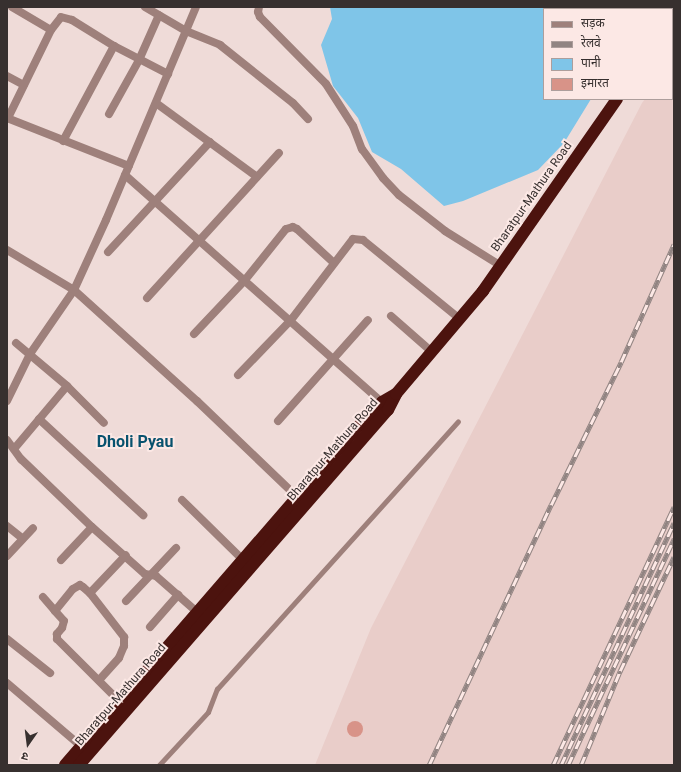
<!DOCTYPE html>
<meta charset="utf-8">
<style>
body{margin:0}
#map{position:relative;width:681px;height:772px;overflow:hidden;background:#efdbd8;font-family:Roboto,"Noto Sans Devanagari",sans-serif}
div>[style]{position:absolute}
.built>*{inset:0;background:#e9cdc9}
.water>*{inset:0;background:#7fc5e8}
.building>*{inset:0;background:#d89388}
.round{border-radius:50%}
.lane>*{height:5px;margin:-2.5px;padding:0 2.5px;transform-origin:2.5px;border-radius:2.5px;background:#9e807b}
.street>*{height:8px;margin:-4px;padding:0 4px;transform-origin:4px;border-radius:4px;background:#9e807b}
.highway>*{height:12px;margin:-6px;padding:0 6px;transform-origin:6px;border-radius:6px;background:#4c130e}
.rail>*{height:4.5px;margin-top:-2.25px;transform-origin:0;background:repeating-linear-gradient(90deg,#fce8e5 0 9px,#918482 0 18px);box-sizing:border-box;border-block:1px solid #918482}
span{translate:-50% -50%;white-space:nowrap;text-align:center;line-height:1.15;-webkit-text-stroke:4px #fce8e5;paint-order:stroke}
.street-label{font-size:12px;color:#37302f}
.district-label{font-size:16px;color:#08526e;font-weight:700}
.frame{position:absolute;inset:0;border:8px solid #37302f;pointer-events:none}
.legend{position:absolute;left:543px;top:8px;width:130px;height:92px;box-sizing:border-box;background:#fce8e5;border:1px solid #ad9e9c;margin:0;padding:5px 7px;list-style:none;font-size:12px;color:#37302f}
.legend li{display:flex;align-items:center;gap:8px;height:20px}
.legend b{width:20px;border:1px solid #ad9e9c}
.north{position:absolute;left:8px;top:724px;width:40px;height:40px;-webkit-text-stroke:3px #fce8e5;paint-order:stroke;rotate:194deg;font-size:11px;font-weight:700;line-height:16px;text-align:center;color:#37302f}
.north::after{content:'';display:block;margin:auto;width:14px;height:18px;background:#37302f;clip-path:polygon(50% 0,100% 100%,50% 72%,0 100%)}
</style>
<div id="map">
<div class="built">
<div style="clip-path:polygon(674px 60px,674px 765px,315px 765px,371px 628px,642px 103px,645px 99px,672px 99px,672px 63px)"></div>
</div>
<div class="water">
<div style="clip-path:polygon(330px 7px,673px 7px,671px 9px,544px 9px,544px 99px,591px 99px,564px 143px,538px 170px,463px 201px,444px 206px,401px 169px,372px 152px,358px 118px,333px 86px,321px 45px,332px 19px)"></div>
</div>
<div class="building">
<div class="round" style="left:347px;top:721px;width:16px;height:16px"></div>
</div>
<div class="lane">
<div style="left:159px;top:765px;width:72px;rotate:-47.2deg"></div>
<div style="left:208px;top:712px;width:25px;rotate:-69deg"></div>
<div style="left:217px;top:689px;width:360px;rotate:-48deg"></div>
</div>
<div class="street">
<div style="left:12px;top:7px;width:45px;rotate:30.5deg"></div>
<div style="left:145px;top:7px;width:48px;rotate:30.3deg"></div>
<div style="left:186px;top:31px;width:37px;rotate:22deg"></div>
<div style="left:220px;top:45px;width:93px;rotate:38.5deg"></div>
<div style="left:293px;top:103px;width:22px;rotate:47deg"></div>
<div style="left:259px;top:7px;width:5px;rotate:101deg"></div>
<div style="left:258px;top:12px;width:5px;rotate:68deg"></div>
<div style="left:260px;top:17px;width:94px;rotate:45.4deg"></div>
<div style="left:326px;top:84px;width:50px;rotate:57.3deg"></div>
<div style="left:353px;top:126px;width:25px;rotate:69deg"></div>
<div style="left:362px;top:149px;width:36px;rotate:54deg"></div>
<div style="left:383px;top:178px;width:23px;rotate:47deg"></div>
<div style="left:399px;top:195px;width:58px;rotate:38deg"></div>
<div style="left:445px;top:231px;width:66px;rotate:32deg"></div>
<div style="left:7px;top:76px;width:19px;rotate:28deg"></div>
<div style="left:156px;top:103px;width:125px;rotate:36.2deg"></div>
<div style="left:109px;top:114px;width:62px;rotate:-60.9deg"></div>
<div style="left:139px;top:60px;width:49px;rotate:-66deg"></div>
<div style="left:7px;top:118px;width:131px;rotate:21.5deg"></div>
<div style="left:8px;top:118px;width:98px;rotate:-64deg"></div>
<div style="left:51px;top:30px;width:16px;rotate:-52deg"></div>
<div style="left:61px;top:17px;width:11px;rotate:15deg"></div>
<div style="left:72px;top:20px;width:49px;rotate:31.8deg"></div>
<div style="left:114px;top:46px;width:61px;rotate:27.4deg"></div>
<div style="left:63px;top:141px;width:108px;rotate:-61.8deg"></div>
<div style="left:125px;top:175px;width:343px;rotate:41.5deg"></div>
<div style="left:7px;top:250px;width:78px;rotate:30.8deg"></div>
<div style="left:74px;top:290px;width:166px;rotate:42.1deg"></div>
<div style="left:197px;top:401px;width:139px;rotate:43.8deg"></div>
<div style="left:108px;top:252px;width:150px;rotate:-47.2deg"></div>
<div style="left:147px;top:298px;width:196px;rotate:-47.7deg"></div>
<div style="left:391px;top:316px;width:55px;rotate:41.3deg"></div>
<div style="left:194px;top:334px;width:74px;rotate:-46.6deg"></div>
<div style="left:245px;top:280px;width:65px;rotate:-51.2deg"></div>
<div style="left:286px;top:229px;width:7px;rotate:-16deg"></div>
<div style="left:293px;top:227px;width:4px;rotate:27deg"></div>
<div style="left:297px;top:229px;width:50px;rotate:42.6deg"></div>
<div style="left:16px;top:343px;width:67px;rotate:40.1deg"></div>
<div style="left:67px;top:386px;width:52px;rotate:45deg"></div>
<div style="left:238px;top:375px;width:76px;rotate:-46.1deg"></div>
<div style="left:291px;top:320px;width:102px;rotate:-52.6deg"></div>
<div style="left:353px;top:239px;width:10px;rotate:6deg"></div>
<div style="left:363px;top:240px;width:125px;rotate:39.2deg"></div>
<div style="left:7px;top:401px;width:52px;rotate:-63.9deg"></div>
<div style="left:30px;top:354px;width:78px;rotate:-55.5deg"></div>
<div style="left:74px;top:290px;width:77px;rotate:-65.4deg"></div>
<div style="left:106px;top:220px;width:231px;rotate:-67.1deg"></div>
<div style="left:39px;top:419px;width:142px;rotate:42.7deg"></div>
<div style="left:278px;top:421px;width:135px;rotate:-48.3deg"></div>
<div style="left:7px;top:440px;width:24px;rotate:54deg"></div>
<div style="left:21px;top:459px;width:98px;rotate:43.8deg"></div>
<div style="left:92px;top:527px;width:71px;rotate:41.6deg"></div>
<div style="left:145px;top:574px;width:11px;rotate:10deg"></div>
<div style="left:156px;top:576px;width:55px;rotate:41.3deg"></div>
<div style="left:14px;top:449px;width:82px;rotate:-49.9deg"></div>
<div style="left:182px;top:500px;width:84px;rotate:44.5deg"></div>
<div style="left:7px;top:526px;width:19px;rotate:39deg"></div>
<div style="left:7px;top:556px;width:38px;rotate:-47deg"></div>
<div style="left:61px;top:560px;width:45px;rotate:-46.8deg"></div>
<div style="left:90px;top:593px;width:52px;rotate:-46.5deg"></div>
<div style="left:43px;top:597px;width:18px;rotate:49deg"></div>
<div style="left:55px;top:611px;width:28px;rotate:-51deg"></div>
<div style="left:73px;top:589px;width:8px;rotate:-30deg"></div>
<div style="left:80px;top:585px;width:4px;rotate:34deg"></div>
<div style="left:83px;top:587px;width:9px;rotate:41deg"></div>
<div style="left:90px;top:593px;width:56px;rotate:52.3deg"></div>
<div style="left:124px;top:637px;width:9px;rotate:90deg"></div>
<div style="left:124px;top:646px;width:13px;rotate:113deg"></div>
<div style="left:119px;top:658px;width:30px;rotate:132deg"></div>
<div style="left:126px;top:601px;width:73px;rotate:-46.7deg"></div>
<div style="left:55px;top:611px;width:13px;rotate:48deg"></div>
<div style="left:64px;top:621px;width:7px;rotate:106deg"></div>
<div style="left:62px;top:628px;width:8px;rotate:130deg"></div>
<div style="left:57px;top:634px;width:5px;rotate:90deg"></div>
<div style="left:57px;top:639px;width:89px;rotate:45deg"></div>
<div style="left:150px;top:627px;width:43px;rotate:-48.8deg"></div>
<div style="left:7px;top:639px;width:55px;rotate:38.3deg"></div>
<div style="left:7px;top:683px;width:99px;rotate:40.5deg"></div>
</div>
<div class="highway">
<div style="left:672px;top:29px;width:4px;rotate:-56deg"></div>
<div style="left:65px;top:765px;width:450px;rotate:-49.1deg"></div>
<div style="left:360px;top:425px;width:32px;rotate:-46deg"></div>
<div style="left:382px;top:402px;width:16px;rotate:-30deg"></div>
<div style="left:79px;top:765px;width:471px;rotate:-49deg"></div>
<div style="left:388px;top:410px;width:18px;rotate:-63deg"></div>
<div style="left:396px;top:394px;width:135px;rotate:-49.8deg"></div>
<div style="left:483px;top:291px;width:234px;rotate:-55.1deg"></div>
</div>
<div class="rail">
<div style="left:429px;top:765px;width:287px;rotate:-64.9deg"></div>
<div style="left:551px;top:505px;width:159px;rotate:-63.9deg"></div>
<div style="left:621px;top:362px;width:129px;rotate:-65.8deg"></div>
<div style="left:553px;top:765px;width:285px;rotate:-64.9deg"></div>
<div style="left:561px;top:765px;width:267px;rotate:-65deg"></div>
<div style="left:568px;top:765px;width:250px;rotate:-64.9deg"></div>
<div style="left:581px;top:765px;width:102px;rotate:-67.5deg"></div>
<div style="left:620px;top:671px;width:126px;rotate:-64.7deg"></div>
</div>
<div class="street-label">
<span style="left:532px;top:197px;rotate:-55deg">Bharatpur-Mathura Road</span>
<span style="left:333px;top:450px;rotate:-49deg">Bharatpur-Mathura Road</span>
<span style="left:121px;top:695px;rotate:-49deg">Bharatpur-Mathura Road</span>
</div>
<div class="district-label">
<span style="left:135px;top:442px">Dholi Pyau</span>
</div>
<div class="frame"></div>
<ul class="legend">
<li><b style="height:5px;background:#9e807b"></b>सड़क</li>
<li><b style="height:5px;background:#918482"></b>रेलवे</li>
<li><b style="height:11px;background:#7fc5e8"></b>पानी</li>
<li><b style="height:11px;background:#d89388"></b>इमारत</li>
</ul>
<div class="north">उ</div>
</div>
